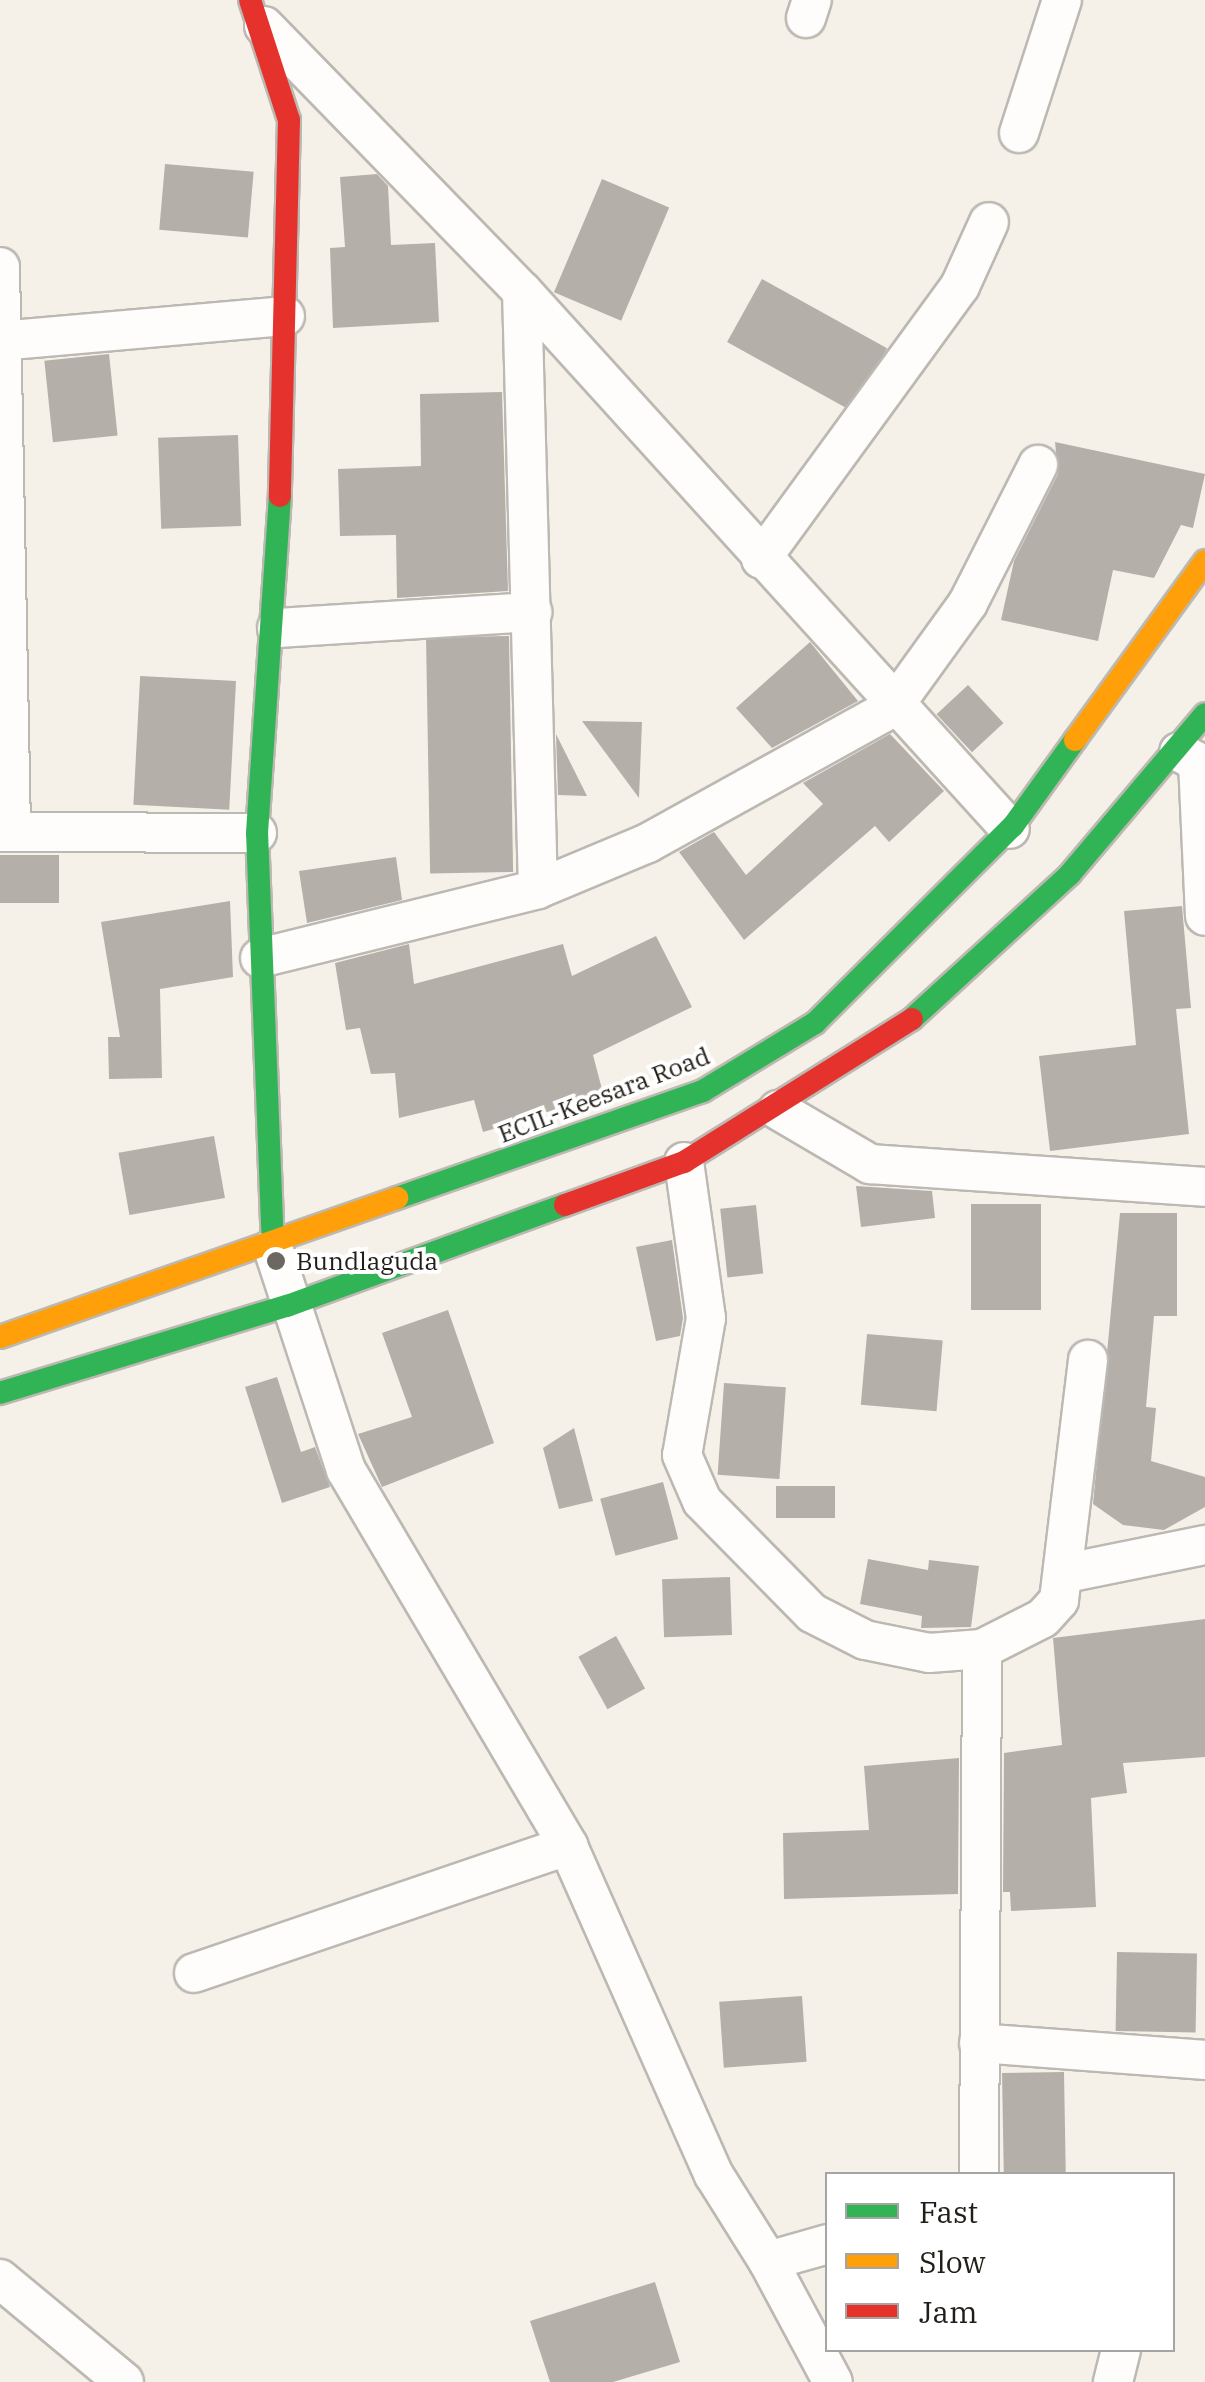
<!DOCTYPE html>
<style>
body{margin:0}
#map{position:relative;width:1205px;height:2382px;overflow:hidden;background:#f6f1e8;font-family:"IBM Plex Serif",serif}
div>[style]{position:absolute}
.building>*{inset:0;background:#b4afa9;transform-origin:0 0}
.roads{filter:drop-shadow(2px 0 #bcb8b2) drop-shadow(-2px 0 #bcb8b2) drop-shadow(0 2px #bcb8b2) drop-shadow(0 -2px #bcb8b2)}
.street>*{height:38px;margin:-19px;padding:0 19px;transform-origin:19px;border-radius:19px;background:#fefdfc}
.fast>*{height:22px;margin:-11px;padding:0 11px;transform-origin:11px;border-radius:11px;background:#30b455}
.slow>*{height:22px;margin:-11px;padding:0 11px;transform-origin:11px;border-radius:11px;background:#ff9f0a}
.jam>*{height:22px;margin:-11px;padding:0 11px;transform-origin:11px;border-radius:11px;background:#e5322d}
.dots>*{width:28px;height:28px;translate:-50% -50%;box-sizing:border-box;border:5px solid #fff;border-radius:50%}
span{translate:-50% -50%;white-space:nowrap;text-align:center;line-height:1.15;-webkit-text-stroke:8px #fff;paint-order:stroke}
.street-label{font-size:25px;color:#211e18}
.poi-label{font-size:25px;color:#211e18}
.left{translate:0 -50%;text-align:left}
.legend{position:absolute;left:825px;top:2172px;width:350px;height:180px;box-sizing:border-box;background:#fff;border:2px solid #a6a5a3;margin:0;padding:12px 18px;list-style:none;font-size:30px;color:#211e18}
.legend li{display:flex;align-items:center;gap:20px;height:50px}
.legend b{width:50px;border:2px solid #a6a5a3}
</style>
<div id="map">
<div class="building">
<div style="left:165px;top:164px;width:89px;height:66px;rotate:5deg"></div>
<div style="clip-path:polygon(377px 174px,388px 186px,391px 245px,435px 243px,439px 322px,333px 328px,330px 248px,345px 247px,340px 177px)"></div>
<div style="left:602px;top:179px;width:73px;height:123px;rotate:23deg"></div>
<div style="left:762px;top:279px;width:143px;height:72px;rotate:29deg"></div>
<div style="left:109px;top:354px;width:82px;height:65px;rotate:84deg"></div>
<div style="clip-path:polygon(502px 392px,508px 591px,397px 598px,396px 535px,340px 536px,338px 469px,421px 466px,420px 394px)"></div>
<div style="left:238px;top:435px;width:91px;height:80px;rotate:88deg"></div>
<div style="clip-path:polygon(1055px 442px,1205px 474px,1193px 528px,1181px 525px,1154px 578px,1113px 570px,1098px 641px,1001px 620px,1014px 561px,1058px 474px)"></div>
<div style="left:509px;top:636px;width:236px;height:83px;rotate:89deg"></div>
<div style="clip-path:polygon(810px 642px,858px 701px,772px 748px,736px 708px)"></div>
<div style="left:236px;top:681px;width:129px;height:96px;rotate:93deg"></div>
<div style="left:968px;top:685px;width:52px;height:43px;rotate:47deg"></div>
<div style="clip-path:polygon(582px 721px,642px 722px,639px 798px)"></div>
<div style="clip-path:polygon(556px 734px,587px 796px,558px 795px)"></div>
<div style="clip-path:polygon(890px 734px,944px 791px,889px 842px,875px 826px,744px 940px,679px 852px,714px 832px,746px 875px,823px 804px,803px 783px)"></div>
<div style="left:0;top:855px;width:59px;height:48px"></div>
<div style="clip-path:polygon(396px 857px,402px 900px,307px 923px,299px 871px)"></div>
<div style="clip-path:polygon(230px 901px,233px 977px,160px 989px,162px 1078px,109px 1079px,108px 1037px,120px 1037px,101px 922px)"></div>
<div style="clip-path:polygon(1182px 906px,1191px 1008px,1176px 1009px,1189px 1134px,1050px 1151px,1039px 1056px,1136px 1045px,1124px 911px)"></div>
<div style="clip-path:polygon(656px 936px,692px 1007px,593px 1055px,603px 1093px,525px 1120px,483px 1132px,474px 1100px,399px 1118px,395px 1073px,371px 1074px,360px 1028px,346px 1030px,335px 963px,409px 944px,414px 984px,563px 944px,572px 976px)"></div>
<div style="left:214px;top:1136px;width:63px;height:97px;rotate:80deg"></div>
<div style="clip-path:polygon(856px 1186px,932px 1191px,935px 1218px,861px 1227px)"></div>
<div style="left:1041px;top:1204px;width:106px;height:70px;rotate:90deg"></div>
<div style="left:756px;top:1205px;width:69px;height:36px;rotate:84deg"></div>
<div style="clip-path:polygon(1120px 1213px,1177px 1213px,1177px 1316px,1154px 1316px,1146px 1407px,1156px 1408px,1151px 1461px,1205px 1477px,1205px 1507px,1164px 1530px,1123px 1525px,1093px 1504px)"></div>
<div style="clip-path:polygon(672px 1240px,683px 1318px,680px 1336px,656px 1341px,636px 1247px)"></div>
<div style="clip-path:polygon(448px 1310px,494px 1443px,382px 1487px,358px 1434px,412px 1417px,382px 1333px)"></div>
<div style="left:867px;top:1334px;width:76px;height:71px;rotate:5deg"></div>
<div style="clip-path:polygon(277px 1377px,301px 1452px,315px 1447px,330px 1487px,282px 1503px,245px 1387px)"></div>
<div style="left:724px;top:1383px;width:62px;height:92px;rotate:4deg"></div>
<div style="clip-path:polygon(574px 1428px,593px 1501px,559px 1509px,543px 1448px)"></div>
<div style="left:663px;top:1482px;width:59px;height:65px;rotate:75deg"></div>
<div style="left:776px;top:1486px;width:59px;height:32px"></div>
<div style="clip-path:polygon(868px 1559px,928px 1570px,929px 1560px,979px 1566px,971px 1627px,921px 1628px,922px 1616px,860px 1604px)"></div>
<div style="left:730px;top:1577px;width:58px;height:68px;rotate:88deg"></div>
<div style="clip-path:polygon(1205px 1619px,1205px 1757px,1123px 1763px,1127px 1793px,1091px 1798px,1096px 1907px,1011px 1911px,1010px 1892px,1003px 1892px,1004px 1753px,1062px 1745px,1053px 1638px)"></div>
<div style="left:616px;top:1636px;width:60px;height:43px;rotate:61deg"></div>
<div style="clip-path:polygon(959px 1758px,958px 1894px,784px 1899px,783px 1833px,869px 1830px,864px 1766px)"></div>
<div style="left:1117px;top:1952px;width:80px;height:79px;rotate:1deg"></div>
<div style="left:802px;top:1996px;width:66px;height:83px;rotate:86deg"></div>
<div style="left:1064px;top:2072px;width:102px;height:62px;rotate:89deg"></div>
<div style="clip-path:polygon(655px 2282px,680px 2362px,613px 2382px,550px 2382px,530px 2321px)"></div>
</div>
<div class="roads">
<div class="street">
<div style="left:806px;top:18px;width:19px;rotate:-72deg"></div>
<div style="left:264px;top:26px;width:370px;rotate:45.8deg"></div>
<div style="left:522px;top:291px;width:726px;rotate:47.79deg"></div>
<div style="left:1019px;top:133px;width:140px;rotate:-72.1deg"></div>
<div style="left:0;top:267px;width:565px;rotate:88.88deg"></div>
<div style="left:522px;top:291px;width:598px;rotate:88.47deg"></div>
<div style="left:0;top:341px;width:286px;rotate:-5deg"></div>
<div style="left:761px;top:559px;width:338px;rotate:-53.9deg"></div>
<div style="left:960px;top:286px;width:70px;rotate:-65.6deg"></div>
<div style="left:277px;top:628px;width:256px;rotate:-3.6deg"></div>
<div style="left:1179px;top:752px;width:21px;rotate:28deg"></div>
<div style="left:1198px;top:762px;width:154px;rotate:87.4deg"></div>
<div style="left:0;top:832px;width:257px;rotate:0.2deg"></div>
<div style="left:260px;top:958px;width:286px;rotate:-13.9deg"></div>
<div style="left:538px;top:889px;width:119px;rotate:-22.7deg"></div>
<div style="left:648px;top:843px;width:280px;rotate:-29deg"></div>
<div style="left:893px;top:707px;width:128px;rotate:-54.2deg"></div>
<div style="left:968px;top:603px;width:155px;rotate:-63.1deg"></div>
<div style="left:778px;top:1110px;width:107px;rotate:30.4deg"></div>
<div style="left:870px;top:1164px;width:336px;rotate:3.9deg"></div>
<div style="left:684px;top:1162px;width:158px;rotate:82deg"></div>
<div style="left:706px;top:1318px;width:139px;rotate:99.9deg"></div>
<div style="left:682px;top:1455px;width:50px;rotate:66.5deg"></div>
<div style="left:702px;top:1501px;width:157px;rotate:45.5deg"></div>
<div style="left:812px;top:1613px;width:59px;rotate:27deg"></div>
<div style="left:865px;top:1640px;width:65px;rotate:11.5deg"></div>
<div style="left:929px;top:1653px;width:53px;rotate:-4.3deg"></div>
<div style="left:982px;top:1649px;width:68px;rotate:-26.9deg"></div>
<div style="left:1043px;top:1618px;width:24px;rotate:-48deg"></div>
<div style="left:1059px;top:1600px;width:242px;rotate:-83.1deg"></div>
<div style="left:273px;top:1248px;width:234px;rotate:71.8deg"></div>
<div style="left:346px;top:1470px;width:437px;rotate:59.4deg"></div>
<div style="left:568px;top:1846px;width:360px;rotate:66.1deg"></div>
<div style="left:714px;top:2175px;width:102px;rotate:57.9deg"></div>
<div style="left:768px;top:2261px;width:62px;rotate:-15.8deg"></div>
<div style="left:1066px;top:1573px;width:142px;rotate:-11.4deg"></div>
<div style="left:194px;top:1973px;width:395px;rotate:-18.8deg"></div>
<div style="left:979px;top:2043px;width:227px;rotate:4.3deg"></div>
<div style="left:979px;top:2174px;width:525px;rotate:-89.67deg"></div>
<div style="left:768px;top:2261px;width:137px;rotate:61.8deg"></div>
<div style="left:0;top:2279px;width:161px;rotate:39.7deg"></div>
<div style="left:1113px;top:2382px;width:33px;rotate:-76deg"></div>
</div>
<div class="fast">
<div style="left:912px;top:1019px;width:214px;rotate:-42.5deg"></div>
<div style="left:1070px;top:874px;width:209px;rotate:-49.8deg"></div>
<div style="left:397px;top:1198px;width:324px;rotate:-19.3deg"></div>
<div style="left:703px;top:1091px;width:131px;rotate:-31.3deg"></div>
<div style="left:815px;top:1023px;width:279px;rotate:-44.9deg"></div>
<div style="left:1013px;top:826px;width:106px;rotate:-54.2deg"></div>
<div style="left:273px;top:1248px;width:415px;rotate:-92.2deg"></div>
<div style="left:257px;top:833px;width:338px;rotate:-86.1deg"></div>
<div style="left:0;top:1393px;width:300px;rotate:-16.9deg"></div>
<div style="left:287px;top:1306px;width:296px;rotate:-20deg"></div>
</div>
<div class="slow">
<div style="left:1075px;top:740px;width:221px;rotate:-54deg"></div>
<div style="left:0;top:1337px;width:421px;rotate:-19.3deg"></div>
</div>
<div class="jam">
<div style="left:250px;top:0;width:126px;rotate:72deg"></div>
<div style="left:289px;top:120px;width:376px;rotate:91.4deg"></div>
<div style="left:565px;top:1205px;width:127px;rotate:-19.9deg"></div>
<div style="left:684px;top:1162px;width:269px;rotate:-32.1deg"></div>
</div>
</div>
<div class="dots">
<div style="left:276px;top:1261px;background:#6c6861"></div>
</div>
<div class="street-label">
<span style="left:604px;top:1095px;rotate:-21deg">ECIL-Keesara Road</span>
</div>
<div class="poi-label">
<span class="left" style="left:296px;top:1261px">Bundlaguda</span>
</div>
<ul class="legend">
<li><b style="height:12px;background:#30b455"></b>Fast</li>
<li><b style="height:12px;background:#ff9f0a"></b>Slow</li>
<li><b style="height:12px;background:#e5322d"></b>Jam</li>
</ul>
</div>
